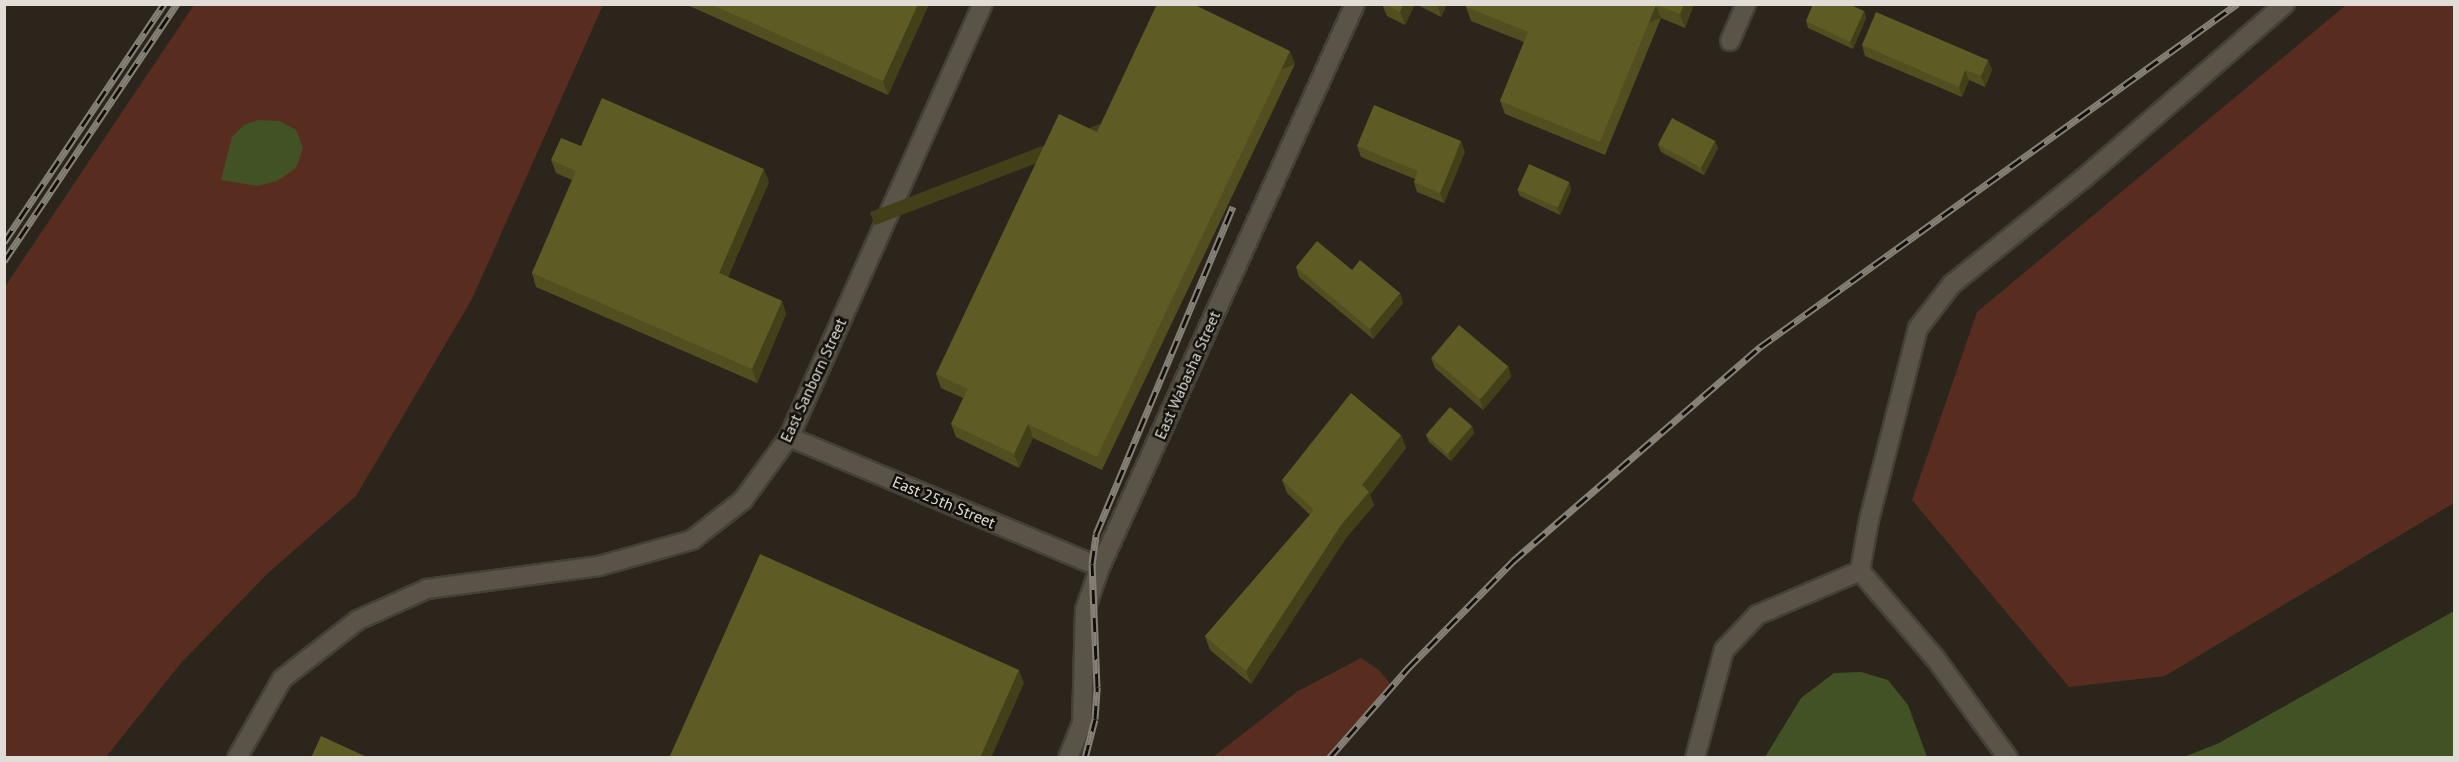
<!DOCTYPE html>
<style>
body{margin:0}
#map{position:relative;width:2459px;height:762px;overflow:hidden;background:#2b251b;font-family:"PT Sans",sans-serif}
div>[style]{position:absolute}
.green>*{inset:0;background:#582d1f}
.water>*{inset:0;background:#415324}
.roads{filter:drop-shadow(2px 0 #454038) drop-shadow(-2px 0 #454038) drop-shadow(0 2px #454038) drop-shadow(0 -2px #454038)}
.minor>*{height:18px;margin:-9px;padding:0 9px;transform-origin:9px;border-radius:9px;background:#5a5448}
.rail>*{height:7px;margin-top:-3.5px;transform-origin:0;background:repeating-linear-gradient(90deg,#110f0a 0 14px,#868178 0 28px);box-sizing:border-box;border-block:2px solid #868178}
.wall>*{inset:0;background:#524e1f}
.shaded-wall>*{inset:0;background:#424019;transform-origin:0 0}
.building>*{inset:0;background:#5f5b24;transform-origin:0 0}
span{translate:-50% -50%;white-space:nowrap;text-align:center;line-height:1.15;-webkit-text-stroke:5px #110f0a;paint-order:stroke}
.street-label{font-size:16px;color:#e1ddd6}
.frame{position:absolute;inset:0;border:6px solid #e1ddd6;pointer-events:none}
</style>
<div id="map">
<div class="green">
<div style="clip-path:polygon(194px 5px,603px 5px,472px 299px,356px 496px,267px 574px,181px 663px,106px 757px,5px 757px,4px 288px)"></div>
<div style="clip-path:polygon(2346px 5px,2454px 5px,2454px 503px,2165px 676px,2069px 687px,1912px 500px,1977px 312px)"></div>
<div style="clip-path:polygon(1361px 658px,1379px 670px,1392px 686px,1335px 757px,1213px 757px,1298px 691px)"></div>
</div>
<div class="water">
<div style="clip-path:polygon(258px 120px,280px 121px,296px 130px,303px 148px,296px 168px,277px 181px,257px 186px,221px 180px,232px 137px,244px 125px)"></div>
<div style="clip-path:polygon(2454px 611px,2454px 757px,2184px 757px,2219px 743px)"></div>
<div style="clip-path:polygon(1861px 672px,1888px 680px,1908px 705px,1927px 757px,1765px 757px,1801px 698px,1834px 673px)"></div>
</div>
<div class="roads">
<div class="minor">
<div style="left:1730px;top:41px;width:40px;rotate:-66.6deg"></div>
<div style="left:789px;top:437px;width:337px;rotate:22.7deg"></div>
<div style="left:237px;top:758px;width:91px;rotate:-60.3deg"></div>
<div style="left:282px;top:679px;width:96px;rotate:-37.8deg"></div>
<div style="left:358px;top:620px;width:76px;rotate:-24.2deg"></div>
<div style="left:427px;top:589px;width:174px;rotate:-7.6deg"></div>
<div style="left:599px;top:566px;width:97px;rotate:-15.6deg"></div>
<div style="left:692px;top:540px;width:65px;rotate:-38.1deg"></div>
<div style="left:743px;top:500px;width:78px;rotate:-53.9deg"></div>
<div style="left:789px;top:437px;width:474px;rotate:-65.9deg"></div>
<div style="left:1068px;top:758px;width:37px;rotate:-68deg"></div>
<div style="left:1082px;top:724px;width:114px;rotate:-88.5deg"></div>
<div style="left:1085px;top:610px;width:46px;rotate:-70.8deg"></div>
<div style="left:1100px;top:567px;width:618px;rotate:-65.63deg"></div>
<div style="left:1695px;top:758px;width:112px;rotate:-75deg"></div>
<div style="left:1724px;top:650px;width:48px;rotate:-46.7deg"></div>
<div style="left:1757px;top:615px;width:112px;rotate:-23.1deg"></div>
<div style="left:2008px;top:758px;width:124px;rotate:-126.1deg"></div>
<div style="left:1935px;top:658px;width:115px;rotate:-130.8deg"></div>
<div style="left:1860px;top:571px;width:52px;rotate:-80deg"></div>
<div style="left:1869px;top:520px;width:198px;rotate:-75.7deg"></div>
<div style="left:1918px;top:328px;width:56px;rotate:-52.3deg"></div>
<div style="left:1952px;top:284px;width:169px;rotate:-38.8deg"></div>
<div style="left:2084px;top:178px;width:266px;rotate:-40.9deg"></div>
</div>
</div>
<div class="rail">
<div style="left:4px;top:242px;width:287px;rotate:-56.1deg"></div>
<div style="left:4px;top:261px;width:310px;rotate:-56.1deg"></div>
<div style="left:1085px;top:758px;width:40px;rotate:-75.6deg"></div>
<div style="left:1095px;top:719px;width:32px;rotate:-86deg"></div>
<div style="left:1097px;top:687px;width:123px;rotate:-92.3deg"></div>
<div style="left:1092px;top:564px;width:30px;rotate:-82deg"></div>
<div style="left:1096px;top:534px;width:355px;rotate:-67.3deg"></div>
<div style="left:1329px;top:758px;width:120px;rotate:-48.7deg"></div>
<div style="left:1408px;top:668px;width:150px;rotate:-45.5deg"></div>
<div style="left:1513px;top:561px;width:327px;rotate:-40.9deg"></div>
<div style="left:1760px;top:347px;width:588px;rotate:-35.72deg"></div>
</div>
<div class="wall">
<div style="clip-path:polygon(685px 4px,929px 4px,888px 95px)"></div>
<div style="clip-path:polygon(1382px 4px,1415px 4px,1405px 25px,1387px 16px)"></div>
<div style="clip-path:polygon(1416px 4px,1447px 4px,1441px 17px)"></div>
<div style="clip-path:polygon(1467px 4px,1694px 4px,1685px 28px,1661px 18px,1605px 155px,1505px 114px,1500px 101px,1524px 42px,1471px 21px,1466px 7px)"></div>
<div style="clip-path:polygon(1864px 11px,1866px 18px,1853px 49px,1808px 28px,1806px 21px)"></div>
<div style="clip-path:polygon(1862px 45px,1988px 60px,1992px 70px,1985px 87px,1969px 80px,1962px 97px,1865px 56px)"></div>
<div style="clip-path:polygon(1295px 64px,1102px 470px,1033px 438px,1019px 468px,956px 437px,951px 424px,963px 398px,941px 388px,936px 374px,1097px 132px)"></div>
<div style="clip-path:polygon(1715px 141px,1718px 148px,1704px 175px,1661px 152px,1658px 145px)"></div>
<div style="clip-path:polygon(581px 146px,769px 182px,728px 277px,782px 301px,786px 314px,757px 383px,536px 287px,532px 273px,572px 180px,556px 173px,551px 160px)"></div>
<div style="clip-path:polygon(1357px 146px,1465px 152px,1444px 203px,1417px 192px,1414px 182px,1415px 179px,1361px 157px)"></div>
<div style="clip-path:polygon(1569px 182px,1571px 190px,1560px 215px,1520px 196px,1517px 189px)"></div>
<div style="clip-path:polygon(1296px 267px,1352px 270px,1400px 293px,1403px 303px,1373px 339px,1299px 277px)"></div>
<div style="clip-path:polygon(1431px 358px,1508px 366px,1511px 377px,1483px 410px,1435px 368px)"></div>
<div style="clip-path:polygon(1472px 426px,1474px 433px,1451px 461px,1429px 442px,1426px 435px)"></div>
<div style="clip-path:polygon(1401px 435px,1406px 448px,1370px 495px,1374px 505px,1346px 538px,1251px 684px,1210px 650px,1205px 636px,1310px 515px,1287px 493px,1282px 480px)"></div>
</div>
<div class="shaded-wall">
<div style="clip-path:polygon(918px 4px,929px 4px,888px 95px,883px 81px)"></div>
<div style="clip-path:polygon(1403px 4px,1415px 4px,1405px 25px,1400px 12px)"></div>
<div style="clip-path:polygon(1437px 4px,1447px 4px,1441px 17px)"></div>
<div style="clip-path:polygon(1684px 4px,1694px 4px,1685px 28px,1680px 14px)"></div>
<div style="left:1656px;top:5px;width:14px;height:148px;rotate:69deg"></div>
<div style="clip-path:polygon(1864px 11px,1866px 18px,1853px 49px,1850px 42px)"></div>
<div style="left:1290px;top:51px;width:14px;height:450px;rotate:69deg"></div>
<div style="clip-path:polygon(1988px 60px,1992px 70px,1985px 87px,1981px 76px)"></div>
<div style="clip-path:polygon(1965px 70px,1969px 80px,1962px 97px,1959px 87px)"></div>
<div style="clip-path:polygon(1461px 141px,1465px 152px,1444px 203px,1440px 193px)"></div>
<div style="clip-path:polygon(1715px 141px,1718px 148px,1704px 175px,1701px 167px)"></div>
<div style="clip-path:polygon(764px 169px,769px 182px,723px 287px,719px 273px)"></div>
<div style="clip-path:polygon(1569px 182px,1571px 190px,1560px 215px,1557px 208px)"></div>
<div style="clip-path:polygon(1400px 293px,1403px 303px,1373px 339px,1370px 329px)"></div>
<div style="clip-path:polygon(782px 301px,786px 314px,757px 383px,752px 369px)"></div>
<div style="clip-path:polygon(1508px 366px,1511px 377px,1483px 410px,1480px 399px)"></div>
<div style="clip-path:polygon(1028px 424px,1033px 438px,1019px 468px,1014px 454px)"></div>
<div style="clip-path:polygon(1472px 426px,1474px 433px,1451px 461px,1448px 453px)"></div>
<div style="clip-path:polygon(1401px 435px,1406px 448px,1370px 495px,1374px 505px,1346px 538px,1251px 684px,1246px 671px,1362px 485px)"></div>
<div style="clip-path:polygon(1019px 670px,1024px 683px,991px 758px,980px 758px)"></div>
</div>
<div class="building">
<div style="clip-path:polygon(710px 4px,918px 4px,883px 81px)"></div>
<div style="clip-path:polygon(1157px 4px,1193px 4px,1290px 51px,1097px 457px,1028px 424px,1014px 454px,951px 424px,968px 389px,936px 374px,1059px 114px,1097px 132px)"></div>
<div style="clip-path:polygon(1385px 4px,1403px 4px,1400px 12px)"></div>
<div style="clip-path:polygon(1467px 4px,1684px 4px,1680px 14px,1656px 5px,1600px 142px,1500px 101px,1528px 32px,1466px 7px)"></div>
<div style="clip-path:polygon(1813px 4px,1849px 4px,1864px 11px,1850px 42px,1806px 21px)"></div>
<div style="clip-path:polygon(1876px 12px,1988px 60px,1981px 76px,1965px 70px,1959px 87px,1862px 45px)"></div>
<div style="clip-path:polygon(602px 98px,764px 169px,719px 273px,782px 301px,752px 369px,532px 273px,576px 171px,551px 160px,561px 138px,581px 146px)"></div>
<div style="clip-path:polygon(1374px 105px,1461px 141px,1440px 193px,1414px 182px,1418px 171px,1357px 146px)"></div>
<div style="left:1672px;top:118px;width:49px;height:30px;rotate:28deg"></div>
<div style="left:1529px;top:164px;width:44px;height:28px;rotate:24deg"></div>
<div style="clip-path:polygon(1317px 241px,1352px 270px,1360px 260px,1400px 293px,1370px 329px,1296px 267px)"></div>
<div style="left:1459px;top:325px;width:64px;height:43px;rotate:40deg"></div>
<div style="clip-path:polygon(1351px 393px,1401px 435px,1362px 485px,1369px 492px,1341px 525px,1246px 671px,1205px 636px,1314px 510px,1282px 480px)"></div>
<div style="left:1450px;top:407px;width:29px;height:37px;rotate:41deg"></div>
<div style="clip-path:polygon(760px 554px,1019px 670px,980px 758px,669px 758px)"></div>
<div style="clip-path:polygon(321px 736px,369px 758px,311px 758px)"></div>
</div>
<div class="street-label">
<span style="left:1187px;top:375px;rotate:-66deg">East Wabasha Street</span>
<span style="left:813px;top:380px;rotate:-65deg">East Sanborn Street</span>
<span style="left:944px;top:502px;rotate:23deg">East 25th Street</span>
</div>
<div class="frame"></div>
</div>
